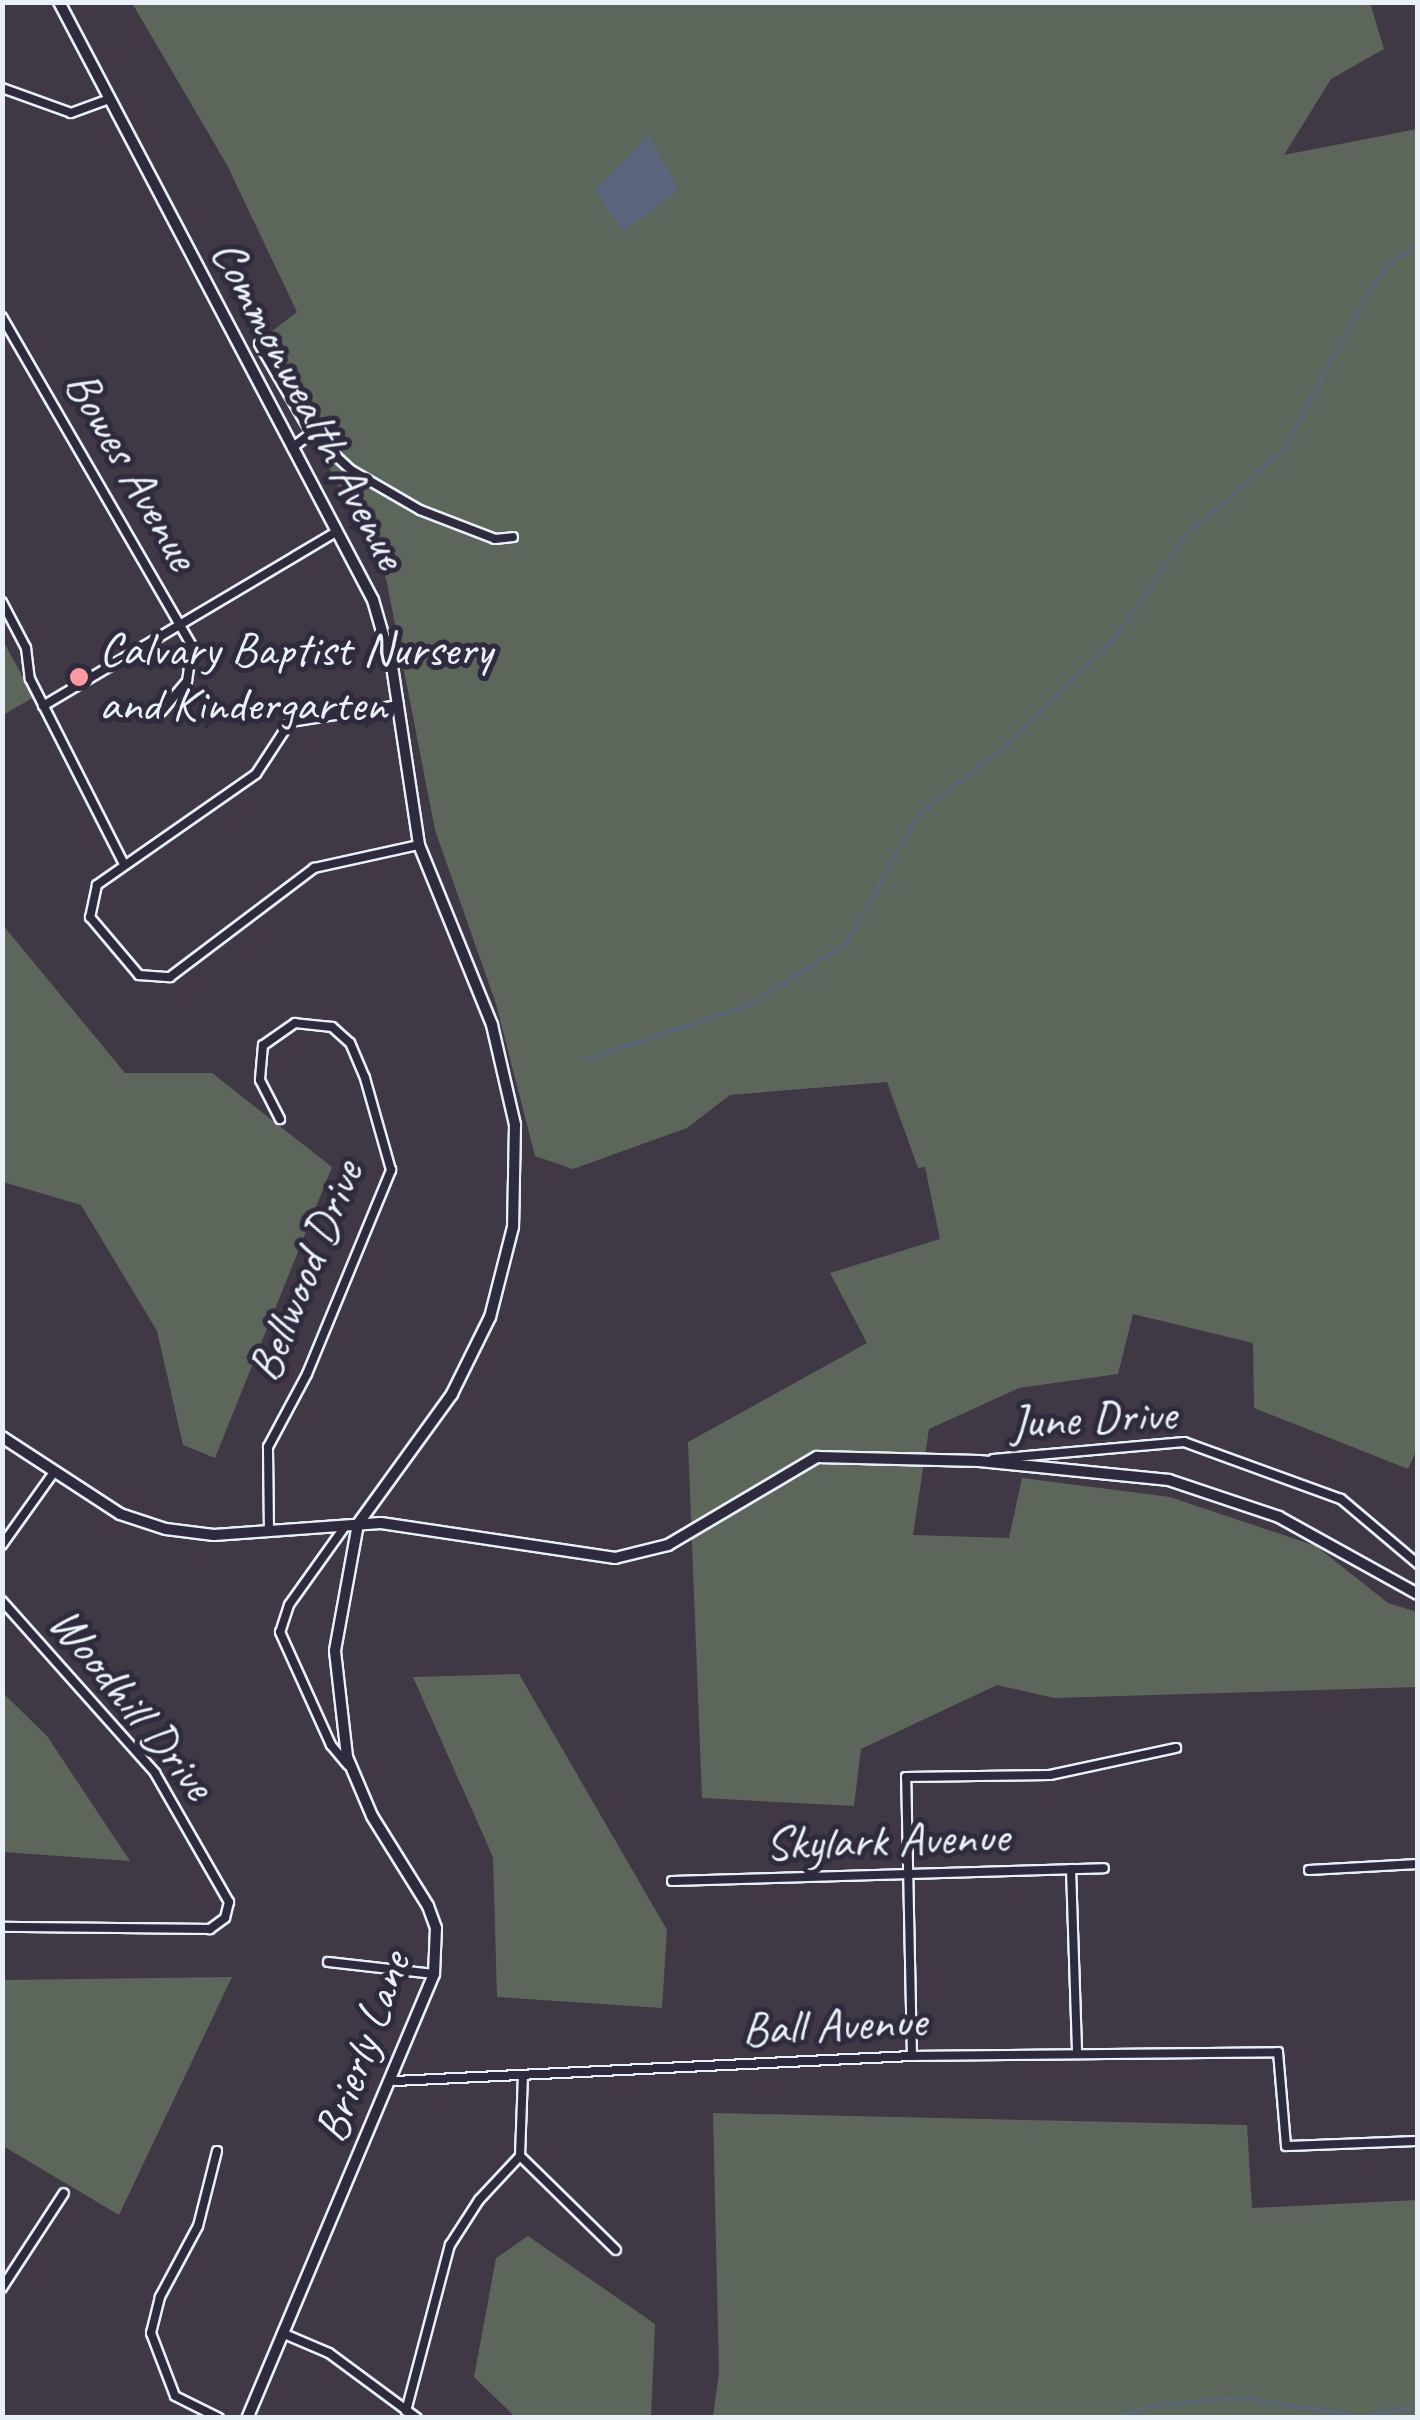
<!DOCTYPE html>
<style>
body{margin:0}
#map{position:relative;width:1420px;height:2420px;overflow:hidden;background:#413845;font-family:Caveat,sans-serif}
div>[style]{position:absolute}
.green>*{inset:0;background:#5c665b}
.water>*{inset:0;background:#5b657d}
.stream>*{height:2.5px;margin:-1.25px;padding:0 1.25px;transform-origin:1.25px;border-radius:1.25px;background:#5b657d}
.roads{filter:drop-shadow(2px 0 #e8f1f8) drop-shadow(-2px 0 #e8f1f8) drop-shadow(0 2px #e8f1f8) drop-shadow(0 -2px #e8f1f8)}
.street>*{height:8px;margin:-4px;padding:0 4px;transform-origin:4px;border-radius:4px;background:#2f2a3d}
.secondary>*{height:10px;margin:-5px;padding:0 5px;transform-origin:5px;border-radius:5px;background:#2f2a3d}
.dots>*{width:28px;height:28px;translate:-50% -50%;box-sizing:border-box;border:5px solid #2f2a3d;border-radius:50%}
span{translate:-50% -50%;white-space:nowrap;text-align:center;line-height:1.15;-webkit-text-stroke:10px #2f2a3d;paint-order:stroke}
.street-label{font-size:48px;color:#e8f1f8}
.poi-label{font-size:48px;color:#e8f1f8}
.left{translate:0 -50%;text-align:left}
.frame{position:absolute;inset:0;border:5px solid #e8f1f8;pointer-events:none}
</style>
<div id="map">
<div class="green">
<div style="clip-path:polygon(132px 3px,1370px 3px,1384px 49px,1331px 79px,1284px 155px,1417px 129px,1417px 1449px,1408px 1469px,1254px 1408px,1253px 1343px,1133px 1314px,1118px 1374px,1019px 1388px,929px 1429px,913px 1535px,1009px 1538px,1022px 1478px,1170px 1497px,1316px 1546px,1388px 1603px,1417px 1612px,1417px 1687px,1054px 1698px,997px 1685px,861px 1749px,854px 1806px,702px 1798px,688px 1442px,867px 1343px,830px 1273px,940px 1239px,925px 1167px,918px 1168px,887px 1082px,730px 1095px,687px 1128px,573px 1169px,535px 1156px,496px 1004px,435px 830px,386px 578px,262px 339px,297px 312px,227px 165px)"></div>
<div style="clip-path:polygon(3px 641px,34px 697px,3px 715px,2px 715px)"></div>
<div style="clip-path:polygon(2px 924px,125px 1073px,212px 1073px,332px 1167px,215px 1458px,183px 1445px,157px 1331px,81px 1205px,3px 1182px)"></div>
<div style="clip-path:polygon(519px 1674px,667px 1930px,662px 2008px,497px 1997px,493px 1857px,413px 1677px)"></div>
<div style="clip-path:polygon(3px 1693px,47px 1736px,130px 1861px,3px 1852px)"></div>
<div style="clip-path:polygon(232px 1977px,119px 2215px,3px 2146px,3px 1980px)"></div>
<div style="clip-path:polygon(713px 2113px,1247px 2125px,1252px 2208px,1417px 2200px,1417px 2417px,713px 2417px,719px 2372px)"></div>
<div style="clip-path:polygon(528px 2236px,655px 2324px,651px 2417px,515px 2417px,474px 2377px,496px 2258px)"></div>
</div>
<div class="water">
<div style="clip-path:polygon(649px 136px,679px 190px,623px 231px,595px 190px)"></div>
</div>
<div class="stream">
<div style="left:587px;top:1058px;width:171px;rotate:-18.4deg"></div>
<div style="left:749px;top:1004px;width:113px;rotate:-32deg"></div>
<div style="left:845px;top:944px;width:148px;rotate:-60.8deg"></div>
<div style="left:917px;top:815px;width:116px;rotate:-38.4deg"></div>
<div style="left:1008px;top:743px;width:149px;rotate:-44.7deg"></div>
<div style="left:1114px;top:638px;width:124px;rotate:-55.5deg"></div>
<div style="left:1184px;top:536px;width:133px;rotate:-41deg"></div>
<div style="left:1284px;top:449px;width:172px;rotate:-62.2deg"></div>
<div style="left:1364px;top:297px;width:41px;rotate:-54deg"></div>
<div style="left:1388px;top:264px;width:36px;rotate:-32deg"></div>
<div style="left:1107px;top:2418px;width:57px;rotate:-14.3deg"></div>
<div style="left:1162px;top:2404px;width:79px;rotate:-5.1deg"></div>
<div style="left:1241px;top:2397px;width:120px;rotate:9.1deg"></div>
<div style="left:1359px;top:2416px;width:60px;rotate:-9.6deg"></div>
</div>
<div class="roads">
<div class="street">
<div style="left:2px;top:88px;width:73px;rotate:19.9deg"></div>
<div style="left:71px;top:113px;width:40px;rotate:-20.2deg"></div>
<div style="left:2px;top:317px;width:380px;rotate:60deg"></div>
<div style="left:192px;top:646px;width:35px;rotate:98deg"></div>
<div style="left:187px;top:681px;width:40px;rotate:130deg"></div>
<div style="left:259px;top:344px;width:103px;rotate:59.7deg"></div>
<div style="left:292px;top:448px;width:24px;rotate:-38deg"></div>
<div style="left:311px;top:433px;width:54px;rotate:42.8deg"></div>
<div style="left:351px;top:470px;width:80px;rotate:30.1deg"></div>
<div style="left:420px;top:510px;width:80px;rotate:21.1deg"></div>
<div style="left:495px;top:539px;width:18px;rotate:-6deg"></div>
<div style="left:2px;top:602px;width:52px;rotate:62.4deg"></div>
<div style="left:26px;top:648px;width:31px;rotate:83deg"></div>
<div style="left:30px;top:679px;width:208px;rotate:63.1deg"></div>
<div style="left:399px;top:705px;width:110px;rotate:171.1deg"></div>
<div style="left:290px;top:722px;width:62px;rotate:123.2deg"></div>
<div style="left:256px;top:774px;width:194px;rotate:145.1deg"></div>
<div style="left:97px;top:885px;width:33px;rotate:102deg"></div>
<div style="left:90px;top:917px;width:76px;rotate:49.8deg"></div>
<div style="left:139px;top:975px;width:31px;rotate:4deg"></div>
<div style="left:170px;top:977px;width:181px;rotate:-37.1deg"></div>
<div style="left:314px;top:868px;width:107px;rotate:-12.4deg"></div>
<div style="left:43px;top:706px;width:341px;rotate:-30.7deg"></div>
<div style="left:993px;top:1459px;width:192px;rotate:-5.1deg"></div>
<div style="left:1184px;top:1442px;width:167px;rotate:20deg"></div>
<div style="left:1341px;top:1499px;width:101px;rotate:40.2deg"></div>
<div style="left:346px;top:1525px;width:98px;rotate:125.5deg"></div>
<div style="left:289px;top:1605px;width:28px;rotate:108deg"></div>
<div style="left:280px;top:1632px;width:124px;rotate:65.7deg"></div>
<div style="left:331px;top:1745px;width:26px;rotate:50deg"></div>
<div style="left:269px;top:1531px;width:84px;rotate:-90.7deg"></div>
<div style="left:268px;top:1447px;width:83px;rotate:-61.9deg"></div>
<div style="left:307px;top:1374px;width:221px;rotate:-67.6deg"></div>
<div style="left:391px;top:1170px;width:96px;rotate:-105.8deg"></div>
<div style="left:365px;top:1078px;width:38px;rotate:-113deg"></div>
<div style="left:350px;top:1043px;width:24px;rotate:-138deg"></div>
<div style="left:332px;top:1027px;width:37px;rotate:-174deg"></div>
<div style="left:295px;top:1023px;width:39px;rotate:145deg"></div>
<div style="left:263px;top:1045px;width:35px;rotate:95deg"></div>
<div style="left:260px;top:1080px;width:44px;rotate:62.9deg"></div>
<div style="left:2px;top:1545px;width:86px;rotate:-54.5deg"></div>
<div style="left:2px;top:1601px;width:230px;rotate:48.3deg"></div>
<div style="left:155px;top:1773px;width:149px;rotate:60.2deg"></div>
<div style="left:229px;top:1902px;width:16px;rotate:104deg"></div>
<div style="left:225px;top:1918px;width:19px;rotate:144deg"></div>
<div style="left:210px;top:1929px;width:208px;rotate:-179.4deg"></div>
<div style="left:1071px;top:1869px;width:183px;rotate:88.1deg"></div>
<div style="left:1309px;top:1870px;width:109px;rotate:-3.2deg"></div>
<div style="left:672px;top:1881px;width:432px;rotate:-1.7deg"></div>
<div style="left:328px;top:1962px;width:107px;rotate:6.5deg"></div>
<div style="left:912px;top:2056px;width:279px;rotate:-91.2deg"></div>
<div style="left:906px;top:1777px;width:144px;rotate:-0.8deg"></div>
<div style="left:1050px;top:1775px;width:129px;rotate:-12.1deg"></div>
<div style="left:395px;top:2081px;width:518px;rotate:-2.77deg"></div>
<div style="left:912px;top:2056px;width:366px;rotate:-0.6deg"></div>
<div style="left:1278px;top:2052px;width:94px;rotate:85.1deg"></div>
<div style="left:1286px;top:2146px;width:132px;rotate:-2.2deg"></div>
<div style="left:217px;top:2151px;width:77px;rotate:104.2deg"></div>
<div style="left:198px;top:2226px;width:81px;rotate:118.2deg"></div>
<div style="left:160px;top:2297px;width:37px;rotate:104deg"></div>
<div style="left:151px;top:2333px;width:67px;rotate:69.1deg"></div>
<div style="left:175px;top:2396px;width:49px;rotate:26.6deg"></div>
<div style="left:520px;top:2156px;width:134px;rotate:44.4deg"></div>
<div style="left:2px;top:2288px;width:113px;rotate:-56.9deg"></div>
<div style="left:282px;top:2333px;width:51px;rotate:23.1deg"></div>
<div style="left:329px;top:2353px;width:109px;rotate:36.5deg"></div>
<div style="left:406px;top:2411px;width:172px;rotate:-75.2deg"></div>
<div style="left:450px;top:2245px;width:54px;rotate:-57.2deg"></div>
<div style="left:479px;top:2200px;width:60px;rotate:-47deg"></div>
<div style="left:520px;top:2156px;width:80px;rotate:-87.9deg"></div>
</div>
<div class="secondary">
<div style="left:59px;top:2px;width:675px;rotate:62.3deg"></div>
<div style="left:373px;top:600px;width:69px;rotate:73.9deg"></div>
<div style="left:392px;top:666px;width:181px;rotate:81.4deg"></div>
<div style="left:419px;top:845px;width:194px;rotate:67.9deg"></div>
<div style="left:492px;top:1025px;width:103px;rotate:77deg"></div>
<div style="left:515px;top:1125px;width:102px;rotate:91.1deg"></div>
<div style="left:513px;top:1227px;width:93px;rotate:104.3deg"></div>
<div style="left:490px;top:1317px;width:86px;rotate:116.3deg"></div>
<div style="left:452px;top:1394px;width:160px;rotate:125.9deg"></div>
<div style="left:358px;top:1524px;width:129px;rotate:100.3deg"></div>
<div style="left:335px;top:1651px;width:107px;rotate:83.5deg"></div>
<div style="left:347px;top:1757px;width:64px;rotate:67deg"></div>
<div style="left:372px;top:1816px;width:106px;rotate:58.1deg"></div>
<div style="left:428px;top:1906px;width:23px;rotate:70deg"></div>
<div style="left:436px;top:1928px;width:46px;rotate:92.5deg"></div>
<div style="left:434px;top:1974px;width:482px;rotate:112.8deg"></div>
<div style="left:2px;top:1437px;width:141px;rotate:33.1deg"></div>
<div style="left:120px;top:1514px;width:48px;rotate:18.1deg"></div>
<div style="left:166px;top:1529px;width:48px;rotate:7.1deg"></div>
<div style="left:214px;top:1535px;width:167px;rotate:-4.1deg"></div>
<div style="left:381px;top:1523px;width:237px;rotate:8.5deg"></div>
<div style="left:615px;top:1558px;width:55px;rotate:-13.8deg"></div>
<div style="left:668px;top:1545px;width:173px;rotate:-30.6deg"></div>
<div style="left:817px;top:1457px;width:162px;rotate:1.4deg"></div>
<div style="left:979px;top:1461px;width:191px;rotate:5.7deg"></div>
<div style="left:1169px;top:1480px;width:116px;rotate:18.6deg"></div>
<div style="left:1279px;top:1517px;width:159px;rotate:29deg"></div>
</div>
</div>
<div class="dots">
<div style="left:79px;top:677px;background:#ff9aa2"></div>
</div>
<div class="street-label">
<span style="left:309px;top:404px;rotate:62deg">Commonwealth Avenue</span>
<span style="left:132px;top:470px;rotate:60deg">Bowes Avenue</span>
<span style="left:305px;top:1271px;rotate:-68deg">Bellwood Drive</span>
<span style="left:1093px;top:1418px;rotate:-3deg">June Drive</span>
<span style="left:132px;top:1703px;rotate:51deg">Woodhill Drive</span>
<span style="left:887px;top:1840px;rotate:-2deg">Skylark Avenue</span>
<span style="left:834px;top:2025px;rotate:-3deg">Ball Avenue</span>
<span style="left:362px;top:2047px;rotate:-70deg">Brierly Lane</span>
</div>
<div class="poi-label">
<span class="left" style="left:99px;top:677px">Calvary Baptist Nursery<br>and Kindergarten</span>
</div>
<div class="frame"></div>
</div>
